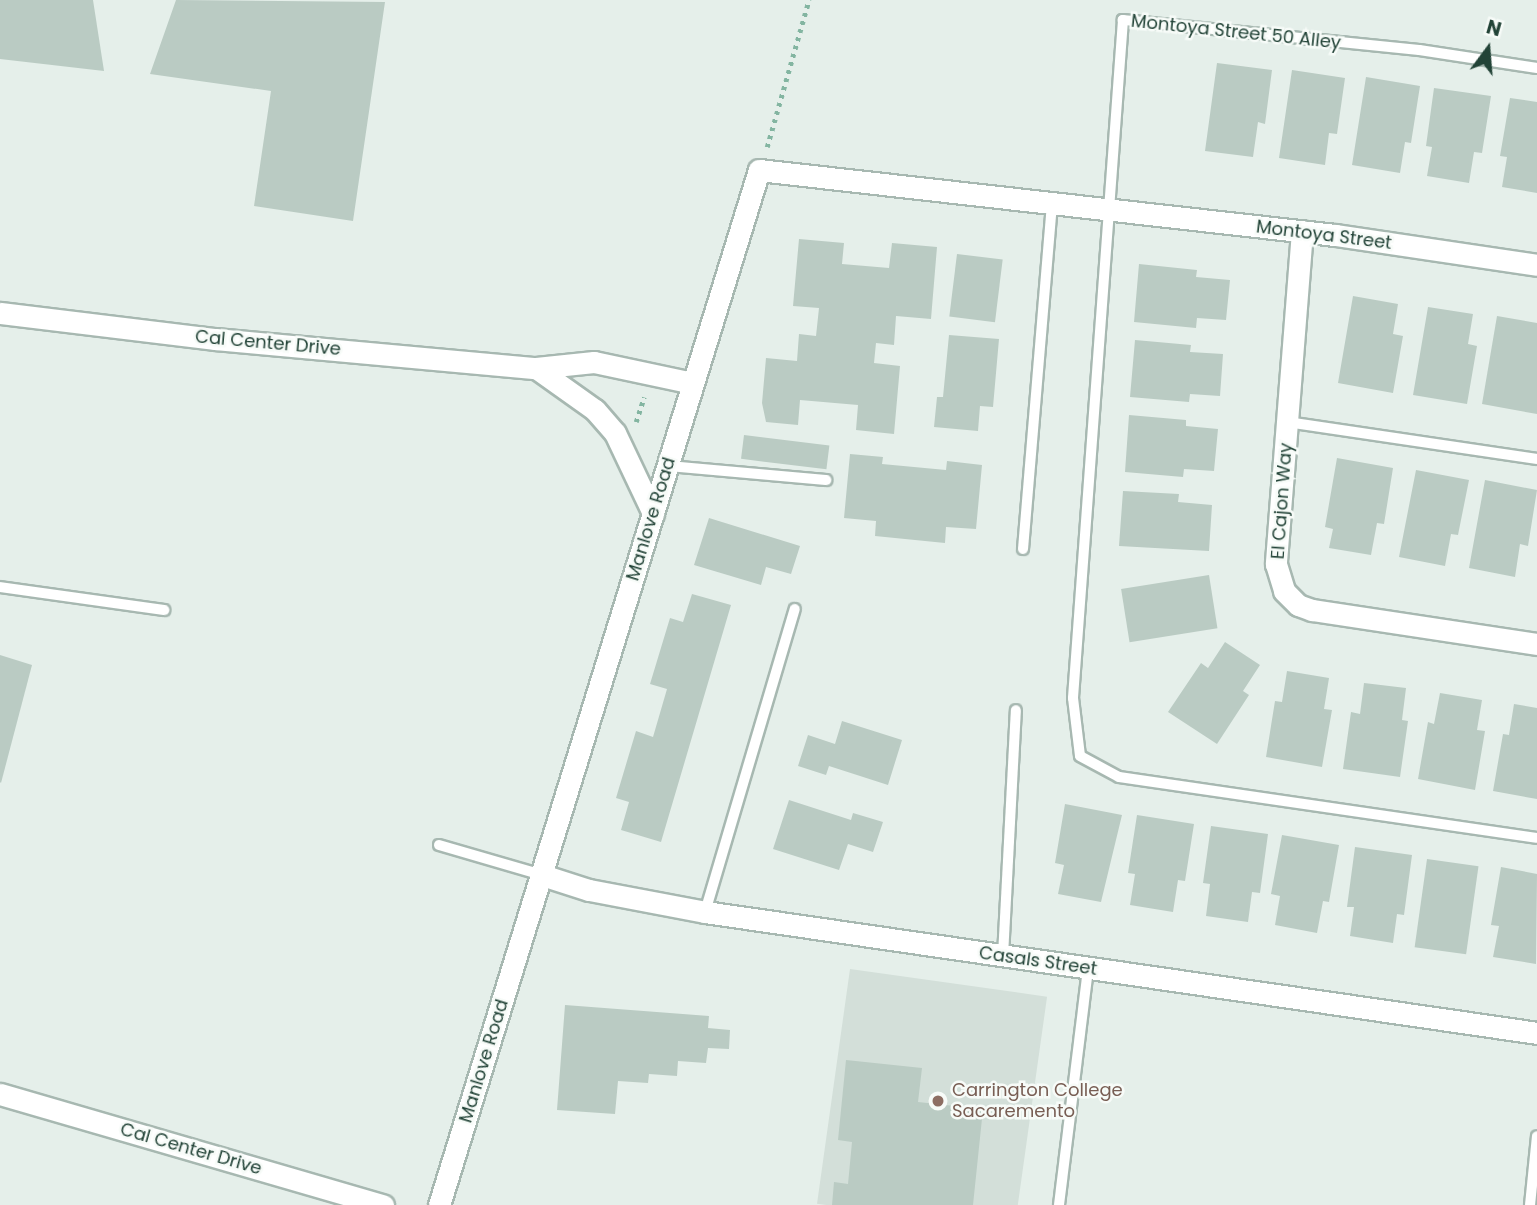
<!DOCTYPE html>
<style>
body{margin:0}
#map{position:relative;width:1537px;height:1205px;overflow:hidden;background:#e5efea;font-family:Poppins,sans-serif}
div>[style]{position:absolute}
.built>*{inset:0;background:#d3dfd9;transform-origin:0 0}
.building>*{inset:0;background:#bacbc3;transform-origin:0 0}
.path>*{height:4.5px;margin-top:-2.25px;transform-origin:0;background:repeating-linear-gradient(90deg,#83b5a1 0 3.5px,transparent 0 8.5px)}
.roads{filter:drop-shadow(2px 0 #a7b8b1) drop-shadow(-2px 0 #a7b8b1) drop-shadow(0 2px #a7b8b1) drop-shadow(0 -2px #a7b8b1)}
.service>*{height:10px;margin:-5px;padding:0 5px;transform-origin:5px;border-radius:5px;background:#fff}
.minor>*{height:21px;margin:-10.5px;padding:0 10.5px;transform-origin:10.5px;border-radius:10.5px;background:#fff}
.tertiary>*{height:21px;margin:-10.5px;padding:0 10.5px;transform-origin:10.5px;border-radius:10.5px;background:#fff}
.dots>*{width:19px;height:19px;translate:-50% -50%;box-sizing:border-box;border:4px solid #f7fbf8;border-radius:50%}
span{translate:-50% -50%;white-space:nowrap;text-align:center;line-height:1.15;-webkit-text-stroke:5px #f7fbf8;paint-order:stroke}
.street-label{font-size:18px;color:#224337}
.education-label{font-size:18px;color:#785e54}
.left{translate:0 -50%;text-align:left}
.north{position:absolute;left:1453px;top:14px;width:70px;height:70px;-webkit-text-stroke:5px #f7fbf8;paint-order:stroke;rotate:16deg;font-size:19px;font-weight:700;line-height:28px;text-align:center;color:#224337}
.north::after{content:'';display:block;margin:auto;width:24px;height:32px;background:#224337;clip-path:polygon(50% 0,100% 100%,50% 72%,0 100%)}
</style>
<div id="map">
<div class="built">
<div style="left:850px;top:969px;width:199px;height:237px;rotate:8deg"></div>
</div>
<div class="building">
<div style="clip-path:polygon(0 0,93px 0,104px 71px,0 59px)"></div>
<div style="clip-path:polygon(176px 0,385px 2px,353px 221px,254px 206px,271px 91px,150px 74px)"></div>
<div style="clip-path:polygon(1217px 63px,1272px 70px,1265px 124px,1258px 122px,1253px 157px,1205px 151px)"></div>
<div style="clip-path:polygon(1292px 70px,1345px 78px,1337px 134px,1329px 133px,1325px 165px,1279px 158px)"></div>
<div style="clip-path:polygon(1366px 77px,1420px 86px,1411px 143px,1405px 142px,1400px 173px,1352px 165px)"></div>
<div style="clip-path:polygon(1434px 88px,1491px 96px,1482px 153px,1474px 152px,1469px 183px,1427px 176px,1432px 147px,1426px 146px)"></div>
<div style="clip-path:polygon(1510px 98px,1537px 102px,1537px 193px,1502px 187px,1507px 157px,1500px 156px)"></div>
<div style="clip-path:polygon(799px 239px,844px 243px,842px 264px,889px 268px,892px 243px,937px 247px,931px 319px,896px 316px,894px 345px,876px 343px,874px 363px,900px 366px,894px 434px,856px 430px,858px 405px,800px 400px,798px 425px,766px 422px,762px 403px,766px 358px,797px 361px,799px 334px,816px 336px,819px 308px,793px 306px)"></div>
<div style="left:957px;top:254px;width:46px;height:63px;rotate:7deg"></div>
<div style="clip-path:polygon(1139px 264px,1197px 270px,1196px 277px,1230px 280px,1226px 320px,1197px 318px,1196px 328px,1134px 322px)"></div>
<div style="clip-path:polygon(1353px 296px,1398px 304px,1393px 334px,1403px 336px,1393px 393px,1338px 383px)"></div>
<div style="clip-path:polygon(1428px 307px,1473px 314px,1468px 344px,1477px 346px,1467px 404px,1413px 395px)"></div>
<div style="clip-path:polygon(1497px 316px,1537px 323px,1537px 414px,1482px 404px)"></div>
<div style="clip-path:polygon(949px 335px,999px 339px,993px 407px,980px 406px,978px 431px,934px 427px,937px 397px,943px 397px)"></div>
<div style="clip-path:polygon(1135px 340px,1191px 345px,1190px 352px,1223px 354px,1220px 396px,1190px 394px,1189px 402px,1130px 397px)"></div>
<div style="clip-path:polygon(1129px 415px,1186px 420px,1186px 426px,1218px 429px,1214px 471px,1184px 469px,1183px 477px,1125px 472px)"></div>
<div style="left:744px;top:435px;width:86px;height:24px;rotate:7deg"></div>
<div style="clip-path:polygon(850px 454px,883px 457px,882px 464px,946px 470px,947px 461px,982px 465px,976px 529px,946px 527px,945px 543px,875px 536px,876px 521px,844px 518px)"></div>
<div style="clip-path:polygon(1337px 458px,1393px 468px,1384px 524px,1377px 523px,1371px 555px,1329px 548px,1333px 529px,1325px 527px)"></div>
<div style="clip-path:polygon(1416px 470px,1469px 480px,1458px 535px,1451px 534px,1445px 566px,1399px 557px)"></div>
<div style="clip-path:polygon(1485px 480px,1537px 490px,1528px 546px,1520px 544px,1515px 577px,1469px 568px)"></div>
<div style="clip-path:polygon(1123px 491px,1179px 494px,1178px 502px,1212px 505px,1209px 551px,1119px 546px)"></div>
<div style="clip-path:polygon(709px 518px,800px 546px,791px 574px,766px 567px,761px 585px,694px 565px)"></div>
<div style="left:1209px;top:575px;width:54px;height:89px;rotate:81deg"></div>
<div style="clip-path:polygon(692px 594px,731px 605px,661px 842px,621px 830px,629px 802px,616px 798px,636px 731px,653px 737px,667px 689px,650px 684px,670px 618px,683px 622px)"></div>
<div style="clip-path:polygon(1225px 642px,1260px 665px,1243px 691px,1249px 695px,1217px 744px,1168px 712px,1201px 663px,1208px 668px)"></div>
<div style="clip-path:polygon(0 655px,32px 665px,1px 783px,0 782px)"></div>
<div style="clip-path:polygon(1287px 671px,1329px 678px,1324px 709px,1332px 710px,1322px 767px,1266px 757px,1275px 701px,1282px 702px)"></div>
<div style="clip-path:polygon(1364px 683px,1406px 688px,1402px 720px,1408px 721px,1400px 777px,1343px 769px,1351px 712px,1360px 714px)"></div>
<div style="clip-path:polygon(1440px 693px,1482px 700px,1477px 730px,1485px 731px,1475px 790px,1418px 779px,1428px 722px,1434px 724px)"></div>
<div style="clip-path:polygon(1514px 704px,1537px 708px,1537px 799px,1493px 791px,1503px 734px,1509px 735px)"></div>
<div style="clip-path:polygon(842px 721px,902px 740px,888px 785px,829px 766px,826px 775px,798px 766px,808px 735px,835px 744px)"></div>
<div style="clip-path:polygon(789px 800px,851px 820px,853px 813px,883px 822px,873px 852px,848px 844px,839px 870px,773px 849px)"></div>
<div style="clip-path:polygon(1065px 804px,1122px 815px,1101px 902px,1058px 894px,1064px 865px,1055px 863px)"></div>
<div style="clip-path:polygon(1137px 815px,1194px 824px,1185px 881px,1178px 880px,1173px 912px,1130px 905px,1135px 874px,1128px 873px)"></div>
<div style="clip-path:polygon(1211px 826px,1268px 834px,1260px 893px,1252px 892px,1248px 922px,1206px 916px,1210px 884px,1203px 883px)"></div>
<div style="clip-path:polygon(1282px 835px,1339px 845px,1329px 902px,1323px 901px,1317px 933px,1275px 925px,1280px 896px,1271px 894px)"></div>
<div style="clip-path:polygon(1355px 847px,1412px 855px,1404px 915px,1397px 914px,1393px 943px,1350px 936px,1354px 907px,1347px 907px)"></div>
<div style="left:1427px;top:859px;width:52px;height:89px;rotate:8deg"></div>
<div style="clip-path:polygon(1501px 867px,1537px 874px,1536px 964px,1493px 957px,1499px 926px,1491px 925px)"></div>
<div style="clip-path:polygon(565px 1005px,709px 1016px,708px 1028px,730px 1030px,729px 1049px,708px 1048px,706px 1063px,678px 1061px,677px 1076px,649px 1074px,648px 1083px,618px 1081px,615px 1114px,557px 1110px)"></div>
<div style="clip-path:polygon(846px 1060px,922px 1068px,918px 1102px,983px 1109px,973px 1205px,832px 1205px,834px 1182px,848px 1184px,852px 1142px,838px 1140px)"></div>
</div>
<div class="path">
<div style="left:767px;top:147px;width:153px;rotate:-74.1deg"></div>
<div style="left:636px;top:422px;width:26px;rotate:-72deg"></div>
</div>
<div class="roads">
<div class="service">
<div style="left:1537px;top:68px;width:119px;rotate:-171.3deg"></div>
<div style="left:1419px;top:50px;width:298px;rotate:-174.2deg"></div>
<div style="left:1123px;top:20px;width:680px;rotate:94.22deg"></div>
<div style="left:1073px;top:698px;width:58px;rotate:83.1deg"></div>
<div style="left:1080px;top:756px;width:44px;rotate:28.3deg"></div>
<div style="left:1119px;top:777px;width:422px;rotate:8.3deg"></div>
<div style="left:1287px;top:422px;width:253px;rotate:8.4deg"></div>
<div style="left:668px;top:466px;width:159px;rotate:5.1deg"></div>
<div style="left:1023px;top:549px;width:346px;rotate:-85.2deg"></div>
<div style="left:0;top:587px;width:166px;rotate:8deg"></div>
<div style="left:439px;top:845px;width:107px;rotate:16.2deg"></div>
<div style="left:705px;top:912px;width:316px;rotate:-73.5deg"></div>
<div style="left:1003px;top:956px;width:246px;rotate:-87deg"></div>
<div style="left:1059px;top:1205px;width:239px;rotate:-83deg"></div>
<div style="left:1530px;top:1205px;width:69px;rotate:-84.2deg"></div>
</div>
<div class="minor">
<div style="left:759px;top:170px;width:580px;rotate:6.44deg"></div>
<div style="left:1335px;top:235px;width:204px;rotate:8.4deg"></div>
<div style="left:1302px;top:231px;width:334px;rotate:94.5deg"></div>
<div style="left:1276px;top:564px;width:28px;rotate:73deg"></div>
<div style="left:1284px;top:591px;width:20px;rotate:45deg"></div>
<div style="left:1298px;top:605px;width:15px;rotate:20deg"></div>
<div style="left:1312px;top:610px;width:228px;rotate:8.6deg"></div>
<div style="left:0;top:313px;width:217px;rotate:6.9deg"></div>
<div style="left:215px;top:339px;width:322px;rotate:5.2deg"></div>
<div style="left:536px;top:368px;width:58px;rotate:-5.9deg"></div>
<div style="left:594px;top:362px;width:101px;rotate:12deg"></div>
<div style="left:536px;top:368px;width:72px;rotate:35.4deg"></div>
<div style="left:595px;top:410px;width:30px;rotate:49deg"></div>
<div style="left:615px;top:433px;width:89px;rotate:64.6deg"></div>
<div style="left:542px;top:875px;width:49px;rotate:17.7deg"></div>
<div style="left:589px;top:890px;width:118px;rotate:10.7deg"></div>
<div style="left:705px;top:912px;width:841px;rotate:8.27deg"></div>
<div style="left:0;top:1094px;width:399px;rotate:16.2deg"></div>
</div>
<div class="tertiary">
<div style="left:439px;top:1205px;width:1083px;rotate:-72.82deg"></div>
</div>
</div>
<div class="dots">
<div style="left:938px;top:1101px;background:#8d6e63"></div>
</div>
<div class="street-label">
<span style="left:1236px;top:32px;rotate:6deg">Montoya Street 50 Alley</span>
<span style="left:1324px;top:235px;rotate:7deg">Montoya Street</span>
<span style="left:268px;top:343px;rotate:5deg">Cal Center Drive</span>
<span style="left:1282px;top:501px;rotate:-86deg">El Cajon Way</span>
<span style="left:651px;top:519px;rotate:-73deg">Manlove Road</span>
<span style="left:1038px;top:961px;rotate:8deg">Casals Street</span>
<span style="left:484px;top:1061px;rotate:-73deg">Manlove Road</span>
<span style="left:191px;top:1149px;rotate:16deg">Cal Center Drive</span>
</div>
<div class="education-label">
<span class="left" style="left:952px;top:1101px">Carrington College<br>Sacaremento</span>
</div>
<div class="north">N</div>
</div>
